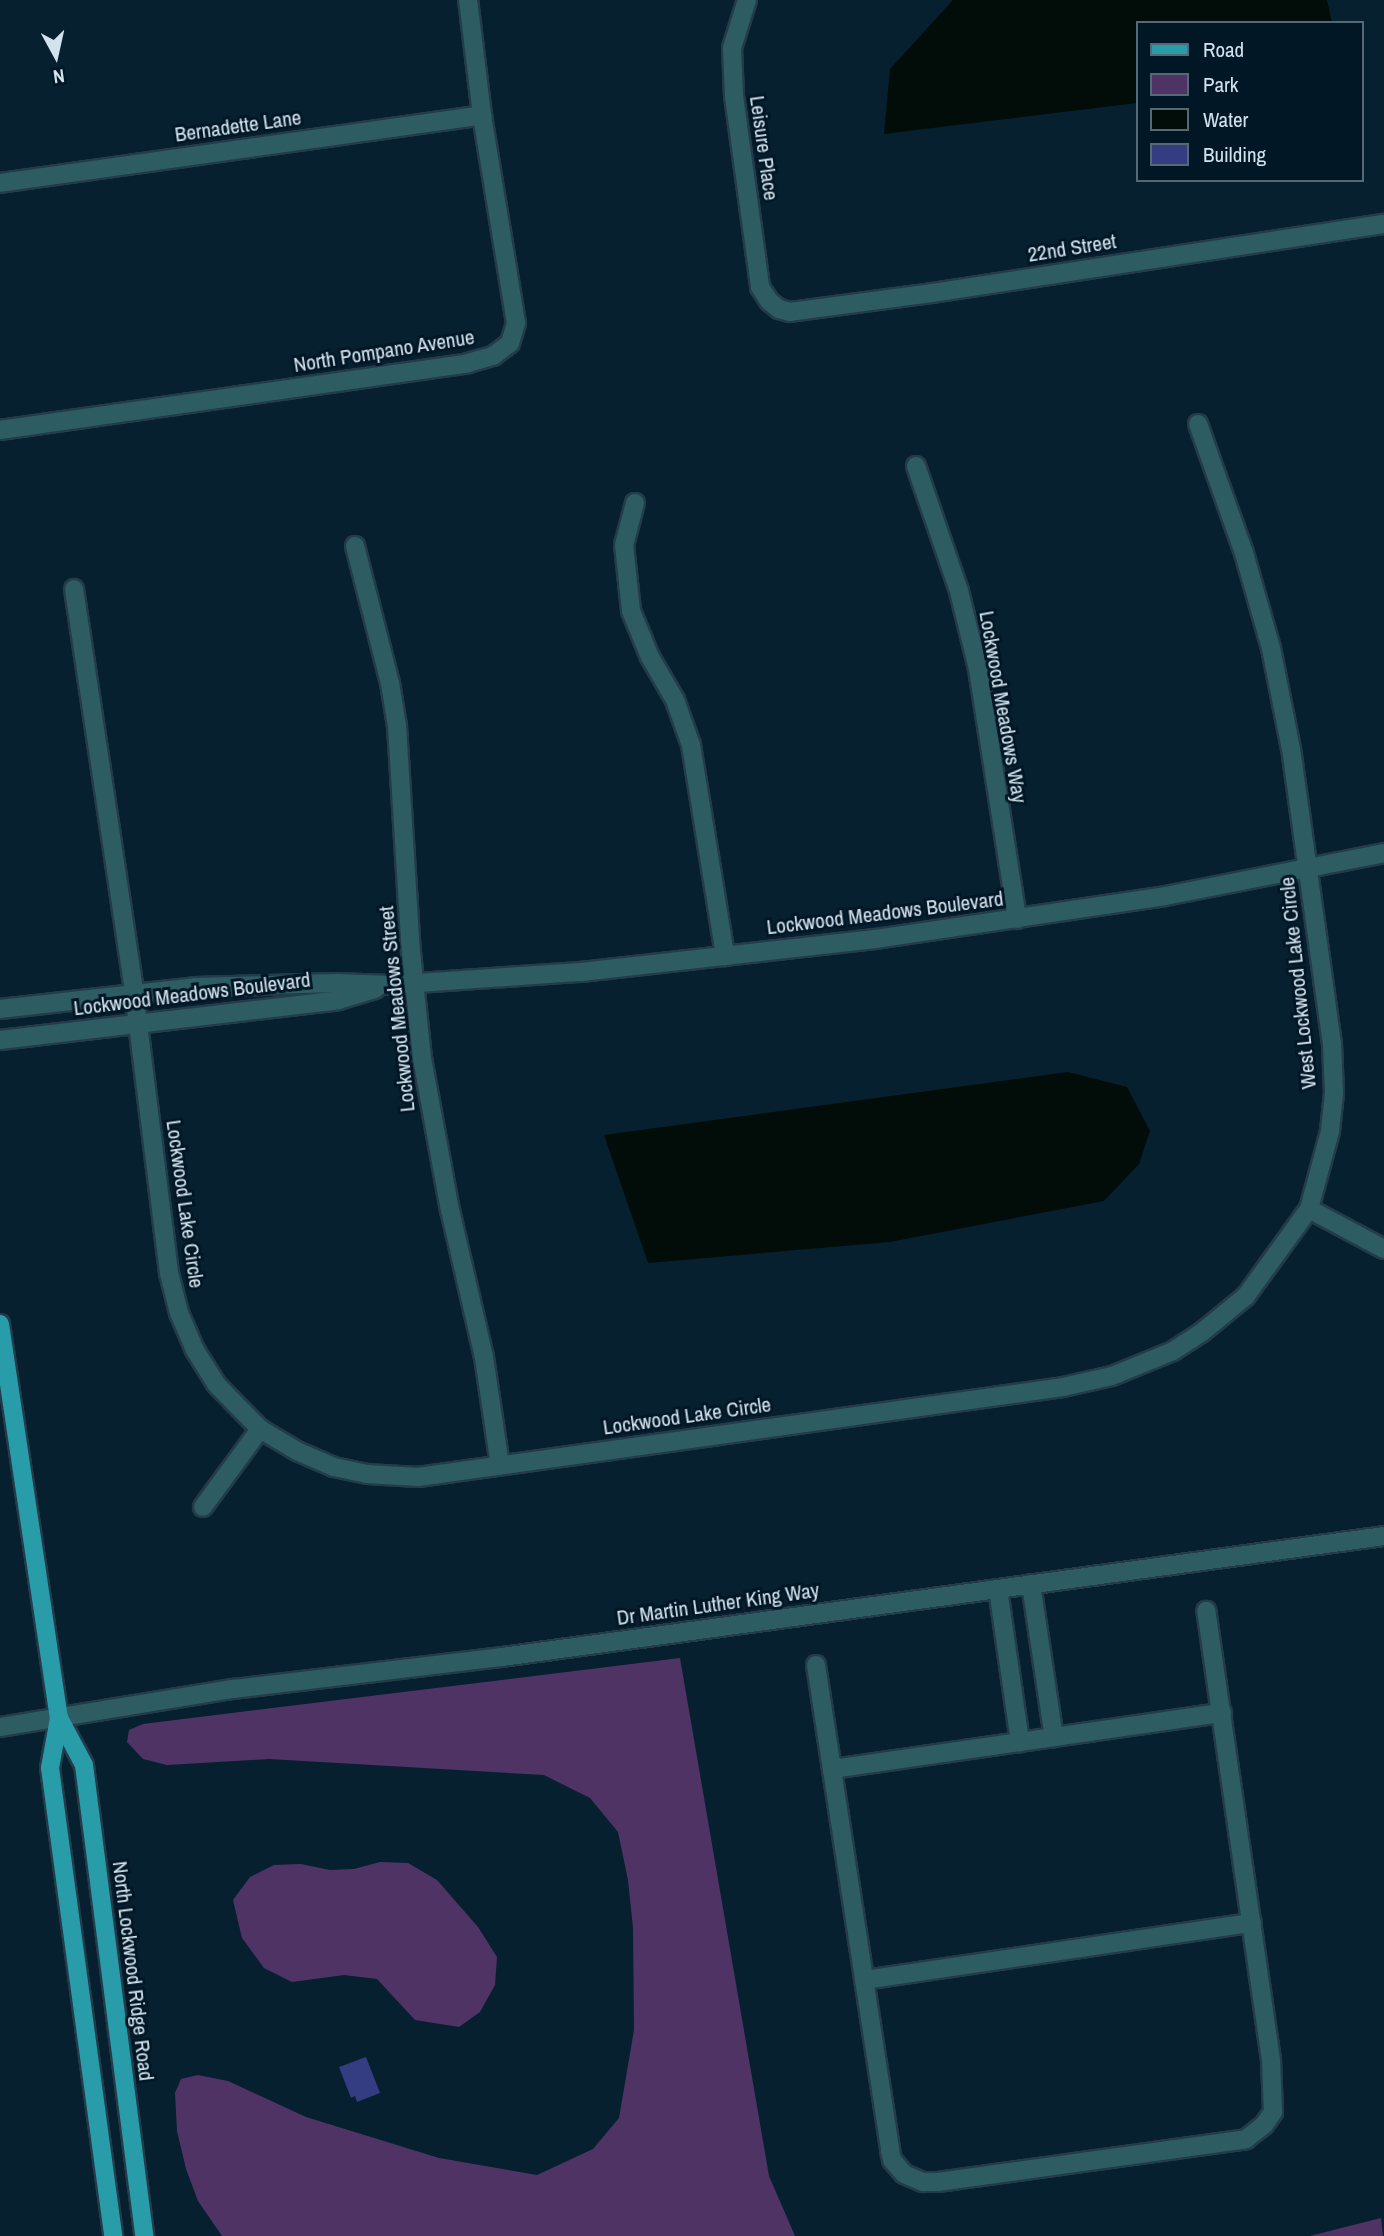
<!DOCTYPE html>
<style>
body{margin:0}
#map{position:relative;width:1384px;height:2236px;overflow:hidden;background:#072030;font-family:"Archivo Narrow",sans-serif}
div>[style]{position:absolute}
.green>*{inset:0;background:#4f3364}
.water>*{inset:0;background:#020d09}
.building>*{inset:0;background:#343c82}
.roads{filter:drop-shadow(2px 0 #243b4a) drop-shadow(-2px 0 #243b4a) drop-shadow(0 2px #243b4a) drop-shadow(0 -2px #243b4a)}
.minor>*{height:18px;margin:-9px;padding:0 9px;transform-origin:9px;border-radius:9px;background:#2d5d63}
.major>*{height:18px;margin:-9px;padding:0 9px;transform-origin:9px;border-radius:9px;background:#289ca9}
span{translate:-50% -50%;white-space:nowrap;text-align:center;line-height:1.15;-webkit-text-stroke:6px #011726;paint-order:stroke}
.street-label{font-size:21px;color:#d3e2ed}
.legend{position:absolute;left:1136px;top:21px;width:228px;height:161px;box-sizing:border-box;background:#011726;border:2px solid #556876;margin:0;padding:9px 12px;list-style:none;font-size:21px;color:#d3e2ed}
.legend li{display:flex;align-items:center;gap:14px;height:35px}
.legend b{width:35px;border:2px solid #556876}
.north{position:absolute;left:21px;top:21px;width:70px;height:70px;-webkit-text-stroke:5px #011726;paint-order:stroke;rotate:172deg;font-size:19px;font-weight:700;line-height:28px;text-align:center;color:#d3e2ed}
.north::after{content:'';display:block;margin:auto;width:24px;height:32px;background:#d3e2ed;clip-path:polygon(50% 0,100% 100%,50% 72%,0 100%)}
</style>
<div id="map">
<div class="green">
<div style="clip-path:polygon(680px 1658px,769px 2176px,795px 2236px,222px 2236px,198px 2201px,186px 2169px,177px 2131px,175px 2093px,181px 2079px,198px 2075px,228px 2081px,306px 2117px,439px 2158px,537px 2175px,593px 2149px,619px 2118px,634px 2030px,633px 1928px,628px 1880px,618px 1832px,590px 1798px,544px 1775px,269px 1759px,167px 1765px,143px 1759px,127px 1742px,129px 1730px,143px 1724px)"></div>
<div style="clip-path:polygon(380px 1862px,408px 1863px,437px 1880px,478px 1927px,497px 1957px,495px 1985px,480px 2012px,459px 2027px,415px 2020px,377px 1979px,344px 1975px,292px 1982px,264px 1968px,242px 1938px,233px 1900px,250px 1877px,274px 1865px,301px 1864px,330px 1870px,354px 1869px)"></div>
<div style="clip-path:polygon(1381px 2218px,1383px 2236px,1310px 2236px)"></div>
</div>
<div class="water">
<div style="clip-path:polygon(953px 0,1327px 0,1332px 23px,1137px 23px,1137px 103px,884px 134px,890px 69px)"></div>
<div style="clip-path:polygon(1068px 1072px,1127px 1087px,1150px 1131px,1139px 1164px,1104px 1201px,890px 1242px,648px 1263px,604px 1135px)"></div>
</div>
<div class="building">
<div style="clip-path:polygon(366px 2057px,380px 2093px,357px 2102px,355px 2096px,351px 2098px,339px 2067px)"></div>
</div>
<div class="roads">
<div class="minor">
<div style="left:747px;top:0;width:50px;rotate:107.4deg"></div>
<div style="left:732px;top:48px;width:48px;rotate:87.6deg"></div>
<div style="left:734px;top:96px;width:193px;rotate:82.2deg"></div>
<div style="left:760px;top:287px;width:17px;rotate:57deg"></div>
<div style="left:769px;top:301px;width:13px;rotate:39deg"></div>
<div style="left:779px;top:309px;width:11px;rotate:15deg"></div>
<div style="left:790px;top:312px;width:143px;rotate:-7.6deg"></div>
<div style="left:932px;top:293px;width:457px;rotate:-8.7deg"></div>
<div style="left:0;top:183px;width:487px;rotate:-8deg"></div>
<div style="left:0;top:430px;width:473px;rotate:-8.1deg"></div>
<div style="left:468px;top:363px;width:26px;rotate:-16deg"></div>
<div style="left:493px;top:356px;width:21px;rotate:-37deg"></div>
<div style="left:510px;top:343px;width:21px;rotate:-73deg"></div>
<div style="left:516px;top:323px;width:211px;rotate:-99.3deg"></div>
<div style="left:482px;top:115px;width:116px;rotate:-96.9deg"></div>
<div style="left:916px;top:466px;width:132px;rotate:71deg"></div>
<div style="left:959px;top:591px;width:80px;rotate:76.3deg"></div>
<div style="left:978px;top:669px;width:253px;rotate:81.1deg"></div>
<div style="left:635px;top:503px;width:43px;rotate:104.7deg"></div>
<div style="left:624px;top:545px;width:66px;rotate:83.9deg"></div>
<div style="left:631px;top:611px;width:50px;rotate:67.6deg"></div>
<div style="left:650px;top:657px;width:50px;rotate:59.8deg"></div>
<div style="left:675px;top:700px;width:48px;rotate:70.4deg"></div>
<div style="left:691px;top:745px;width:214px;rotate:80.8deg"></div>
<div style="left:355px;top:546px;width:141px;rotate:75.7deg"></div>
<div style="left:390px;top:683px;width:44px;rotate:80.8deg"></div>
<div style="left:397px;top:726px;width:226px;rotate:86.5deg"></div>
<div style="left:411px;top:952px;width:107px;rotate:84.1deg"></div>
<div style="left:422px;top:1058px;width:155px;rotate:79.6deg"></div>
<div style="left:450px;top:1210px;width:151px;rotate:77deg"></div>
<div style="left:484px;top:1357px;width:109px;rotate:81.6deg"></div>
<div style="left:74px;top:589px;width:407px;rotate:81.5deg"></div>
<div style="left:134px;top:992px;width:283px;rotate:82.9deg"></div>
<div style="left:169px;top:1273px;width:41px;rotate:76deg"></div>
<div style="left:179px;top:1313px;width:40px;rotate:66.6deg"></div>
<div style="left:195px;top:1350px;width:40px;rotate:58deg"></div>
<div style="left:216px;top:1384px;width:63px;rotate:45.6deg"></div>
<div style="left:260px;top:1429px;width:43px;rotate:30.7deg"></div>
<div style="left:297px;top:1451px;width:40px;rotate:23.4deg"></div>
<div style="left:334px;top:1467px;width:34px;rotate:12deg"></div>
<div style="left:367px;top:1474px;width:51px;rotate:3.4deg"></div>
<div style="left:418px;top:1477px;width:651px;rotate:-7.94deg"></div>
<div style="left:1063px;top:1387px;width:50px;rotate:-12.7deg"></div>
<div style="left:1112px;top:1376px;width:66px;rotate:-22.3deg"></div>
<div style="left:1173px;top:1351px;width:33px;rotate:-33deg"></div>
<div style="left:1201px;top:1333px;width:58px;rotate:-39.4deg"></div>
<div style="left:1246px;top:1296px;width:107px;rotate:-54.1deg"></div>
<div style="left:1309px;top:1209px;width:81px;rotate:-74.9deg"></div>
<div style="left:1330px;top:1131px;width:38px;rotate:-84deg"></div>
<div style="left:1334px;top:1093px;width:49px;rotate:-92.3deg"></div>
<div style="left:1332px;top:1044px;width:298px;rotate:-97.9deg"></div>
<div style="left:1291px;top:749px;width:103px;rotate:-101.2deg"></div>
<div style="left:1271px;top:648px;width:99px;rotate:-105.9deg"></div>
<div style="left:1244px;top:553px;width:137px;rotate:-109.6deg"></div>
<div style="left:0;top:1009px;width:196px;rotate:-6.4deg"></div>
<div style="left:195px;top:987px;width:143px;rotate:-1.6deg"></div>
<div style="left:338px;top:983px;width:50px;rotate:2.3deg"></div>
<div style="left:388px;top:985px;width:193px;rotate:-3.9deg"></div>
<div style="left:581px;top:972px;width:296px;rotate:-6.4deg"></div>
<div style="left:875px;top:939px;width:293px;rotate:-8.4deg"></div>
<div style="left:1165px;top:896px;width:223px;rotate:-11.1deg"></div>
<div style="left:0;top:1040px;width:341px;rotate:-6.7deg"></div>
<div style="left:339px;top:1000px;width:38px;rotate:-17deg"></div>
<div style="left:1309px;top:1209px;width:85px;rotate:28.1deg"></div>
<div style="left:203px;top:1507px;width:97px;rotate:-53.8deg"></div>
<div style="left:1031px;top:1584px;width:155px;rotate:81.5deg"></div>
<div style="left:998px;top:1589px;width:155px;rotate:81.8deg"></div>
<div style="left:816px;top:1665px;width:492px;rotate:81.3deg"></div>
<div style="left:890px;top:2151px;width:9px;rotate:77deg"></div>
<div style="left:892px;top:2160px;width:18px;rotate:49deg"></div>
<div style="left:904px;top:2174px;width:21px;rotate:23deg"></div>
<div style="left:923px;top:2182px;width:15px"></div>
<div style="left:938px;top:2182px;width:311px;rotate:-7.9deg"></div>
<div style="left:1246px;top:2139px;width:23px;rotate:-38deg"></div>
<div style="left:1264px;top:2125px;width:16px;rotate:-55deg"></div>
<div style="left:1273px;top:2112px;width:52px;rotate:-92.2deg"></div>
<div style="left:1271px;top:2060px;width:454px;rotate:-98.2deg"></div>
<div style="left:0;top:1727px;width:236px;rotate:-9.3deg"></div>
<div style="left:233px;top:1689px;width:271px;rotate:-6.8deg"></div>
<div style="left:502px;top:1657px;width:890px;rotate:-7.81deg"></div>
<div style="left:832px;top:1769px;width:394px;rotate:-8.2deg"></div>
<div style="left:864px;top:1980px;width:392px;rotate:-8.4deg"></div>
</div>
<div class="major">
<div style="left:0;top:1324px;width:398px;rotate:81.5deg"></div>
<div style="left:59px;top:1718px;width:51px;rotate:100.2deg"></div>
<div style="left:50px;top:1768px;width:472px;rotate:82.3deg"></div>
<div style="left:59px;top:1718px;width:53px;rotate:62deg"></div>
<div style="left:84px;top:1765px;width:475px;rotate:82.7deg"></div>
</div>
</div>
<div class="street-label">
<span style="left:238px;top:126px;rotate:-8deg">Bernadette Lane</span>
<span style="left:764px;top:148px;rotate:82deg">Leisure Place</span>
<span style="left:1072px;top:248px;rotate:-9deg">22nd Street</span>
<span style="left:384px;top:351px;rotate:-9deg">North Pompano Avenue</span>
<span style="left:1003px;top:707px;rotate:80deg">Lockwood Meadows Way</span>
<span style="left:885px;top:913px;rotate:-7deg">Lockwood Meadows Boulevard</span>
<span style="left:1298px;top:983px;rotate:-96deg">West Lockwood Lake Circle</span>
<span style="left:192px;top:994px;rotate:-7deg">Lockwood Meadows Boulevard</span>
<span style="left:397px;top:1009px;rotate:-96deg">Lockwood Meadows Street</span>
<span style="left:185px;top:1204px;rotate:82deg">Lockwood Lake Circle</span>
<span style="left:687px;top:1416px;rotate:-8deg">Lockwood Lake Circle</span>
<span style="left:718px;top:1604px;rotate:-8deg">Dr Martin Luther King Way</span>
<span style="left:133px;top:1971px;rotate:83deg">North Lockwood Ridge Road</span>
</div>
<ul class="legend">
<li><b style="height:9px;background:#289ca9"></b>Road</li>
<li><b style="height:19px;background:#4f3364"></b>Park</li>
<li><b style="height:19px;background:#020d09"></b>Water</li>
<li><b style="height:19px;background:#343c82"></b>Building</li>
</ul>
<div class="north">N</div>
</div>
